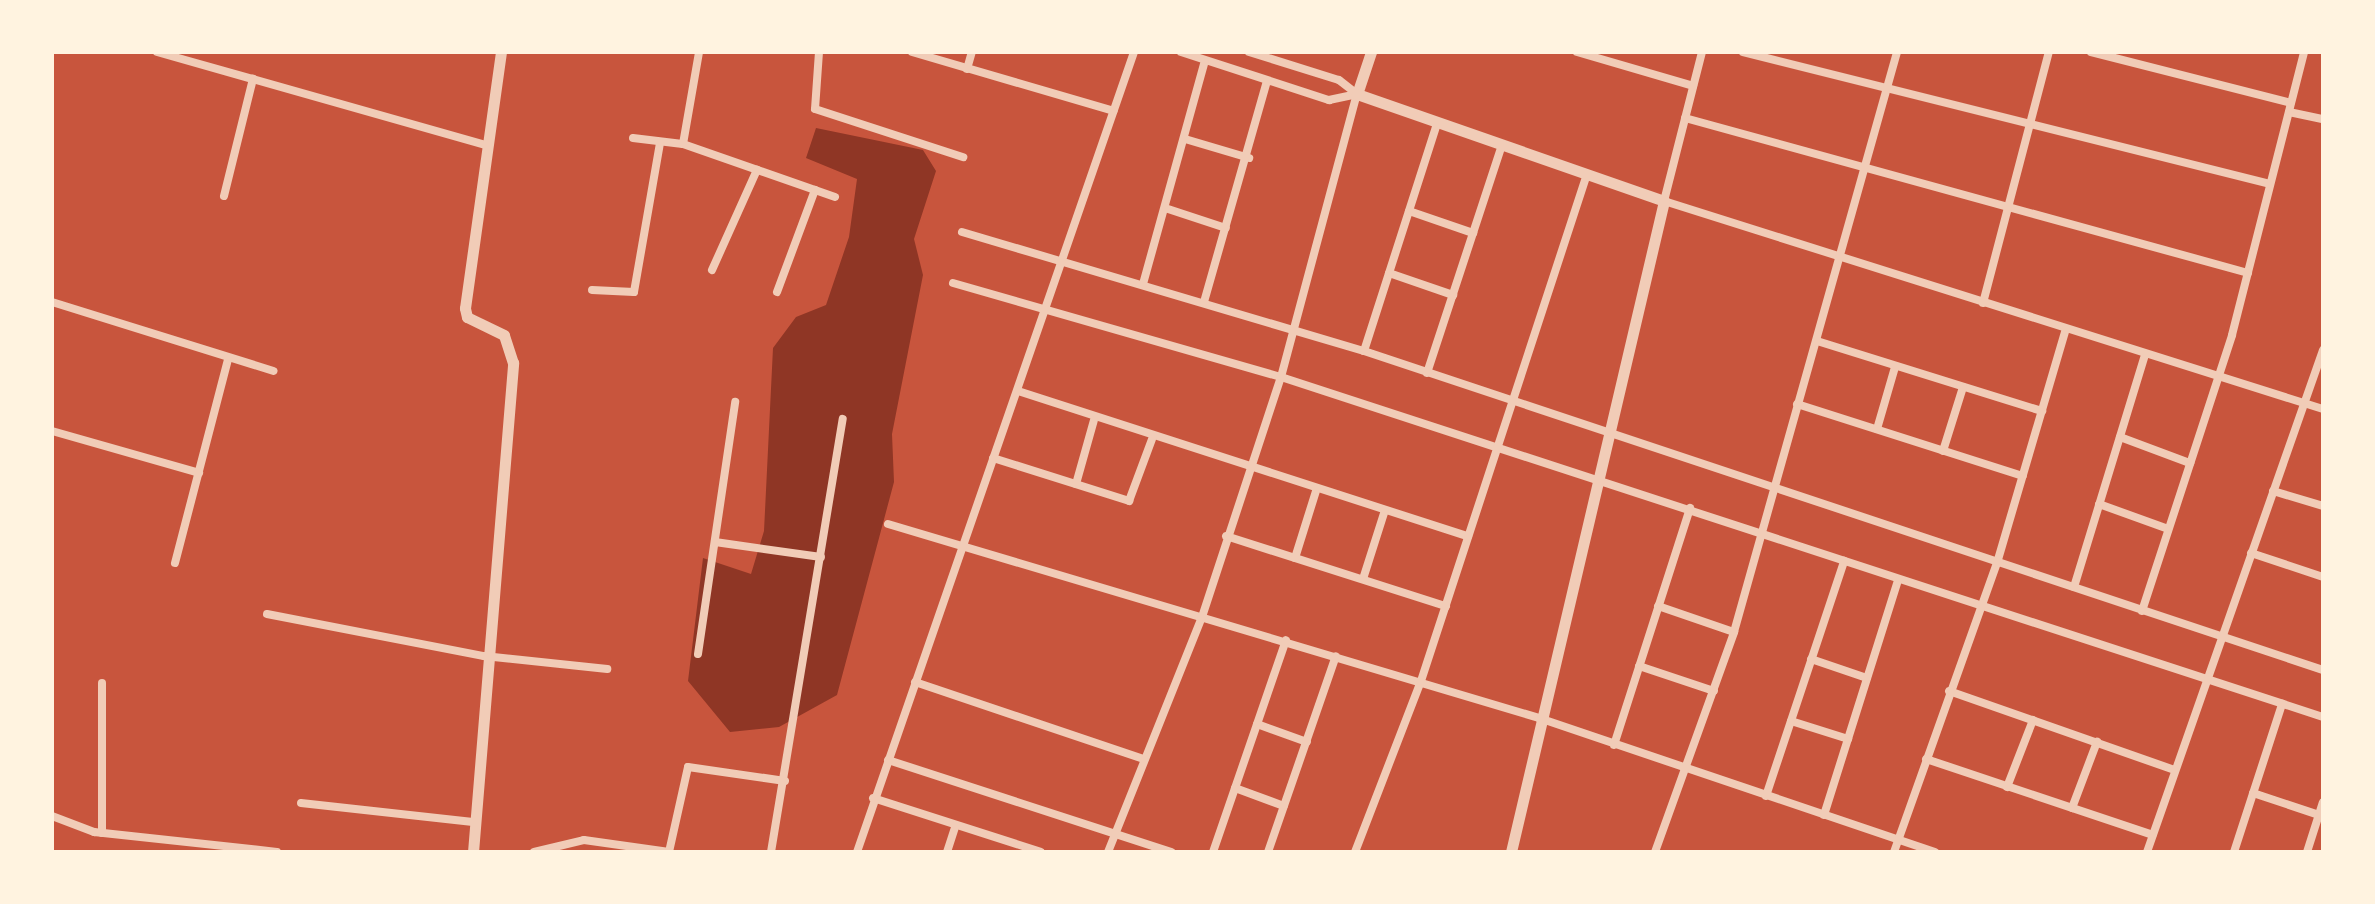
<!DOCTYPE html>
<style>
body{margin:0}
#map{position:relative;width:2375px;height:904px;overflow:hidden;background:#c8553d;font-family:"Golos Text",sans-serif}
div>[style]{position:absolute}
.water>*{inset:0;background:#8f3625}
.minor>*{height:8px;margin:-4px;padding:0 4px;transform-origin:4px;border-radius:4px;background:#f1ccb7}
.tertiary>*{height:11px;margin:-5.5px;padding:0 5.5px;transform-origin:5.5px;border-radius:5.5px;background:#f1ccb7}
span{translate:-50% -50%;white-space:nowrap;text-align:center;line-height:1.15;-webkit-text-stroke:7px #fff3e0;paint-order:stroke}
.frame{position:absolute;inset:0;border:54px solid #fff3e0;pointer-events:none}
</style>
<div id="map">
<div class="water">
<div style="clip-path:polygon(816px 128px,923px 150px,936px 171px,914px 239px,923px 275px,892px 434px,894px 482px,837px 695px,779px 727px,730px 732px,688px 681px,703px 558px,751px 574px,764px 531px,773px 348px,796px 317px,826px 305px,849px 237px,857px 179px,806px 158px)"></div>
</div>
<div class="minor">
<div style="left:157px;top:52px;width:341px;rotate:15.8deg"></div>
<div style="left:819px;top:52px;width:57px;rotate:94deg"></div>
<div style="left:815px;top:109px;width:156px;rotate:18deg"></div>
<div style="left:912px;top:52px;width:210px;rotate:16.3deg"></div>
<div style="left:1181px;top:52px;width:156px;rotate:18deg"></div>
<div style="left:1329px;top:100px;width:29px;rotate:-12deg"></div>
<div style="left:1249px;top:52px;width:94px;rotate:17.3deg"></div>
<div style="left:1339px;top:80px;width:23px;rotate:38deg"></div>
<div style="left:1577px;top:52px;width:121px;rotate:16.3deg"></div>
<div style="left:1702px;top:52px;width:154px;rotate:104.3deg"></div>
<div style="left:1664px;top:201px;width:691px;rotate:17.52deg"></div>
<div style="left:1743px;top:52px;width:543px;rotate:14.06deg"></div>
<div style="left:2091px;top:52px;width:206px;rotate:14.3deg"></div>
<div style="left:967px;top:69px;width:18px;rotate:-74deg"></div>
<div style="left:2289px;top:112px;width:35px;rotate:12deg"></div>
<div style="left:1685px;top:118px;width:584px;rotate:15.39deg"></div>
<div style="left:633px;top:138px;width:50px;rotate:6.8deg"></div>
<div style="left:683px;top:144px;width:161px;rotate:19.2deg"></div>
<div style="left:1185px;top:139px;width:67px;rotate:16.5deg"></div>
<div style="left:683px;top:144px;width:93px;rotate:-80.1deg"></div>
<div style="left:224px;top:196px;width:121px;rotate:-76.1deg"></div>
<div style="left:1165px;top:208px;width:64px;rotate:18.2deg"></div>
<div style="left:1409px;top:211px;width:68px;rotate:19deg"></div>
<div style="left:962px;top:232px;width:419px;rotate:16.5deg"></div>
<div style="left:1364px;top:351px;width:1011px;rotate:18.4deg"></div>
<div style="left:712px;top:270px;width:110px;rotate:-65.8deg"></div>
<div style="left:1389px;top:273px;width:68px;rotate:19deg"></div>
<div style="left:953px;top:283px;width:341px;rotate:16deg"></div>
<div style="left:1281px;top:377px;width:1096px;rotate:18.07deg"></div>
<div style="left:1143px;top:284px;width:231px;rotate:-74.5deg"></div>
<div style="left:592px;top:290px;width:42px;rotate:2.7deg"></div>
<div style="left:634px;top:292px;width:151px;rotate:-80.1deg"></div>
<div style="left:777px;top:292px;width:109px;rotate:-69.6deg"></div>
<div style="left:52px;top:302px;width:232px;rotate:17.3deg"></div>
<div style="left:1204px;top:302px;width:230px;rotate:-74.1deg"></div>
<div style="left:1983px;top:303px;width:260px;rotate:-75.3deg"></div>
<div style="left:1817px;top:341px;width:236px;rotate:17.3deg"></div>
<div style="left:1364px;top:351px;width:239px;rotate:-72.2deg"></div>
<div style="left:1427px;top:373px;width:240px;rotate:-71.8deg"></div>
<div style="left:1018px;top:391px;width:473px;rotate:17.9deg"></div>
<div style="left:1797px;top:404px;width:237px;rotate:17.7deg"></div>
<div style="left:1877px;top:429px;width:65px;rotate:-73.8deg"></div>
<div style="left:52px;top:431px;width:153px;rotate:15.9deg"></div>
<div style="left:2120px;top:437px;width:75px;rotate:20.4deg"></div>
<div style="left:1943px;top:451px;width:67px;rotate:-72.6deg"></div>
<div style="left:993px;top:458px;width:143px;rotate:17.5deg"></div>
<div style="left:1129px;top:501px;width:66px;rotate:-69.6deg"></div>
<div style="left:1076px;top:484px;width:66px;rotate:-74.3deg"></div>
<div style="left:2273px;top:491px;width:52px;rotate:16.7deg"></div>
<div style="left:2099px;top:504px;width:73px;rotate:19.9deg"></div>
<div style="left:888px;top:524px;width:679px;rotate:16.59deg"></div>
<div style="left:1539px;top:718px;width:418px;rotate:18.7deg"></div>
<div style="left:1226px;top:536px;width:231px;rotate:17.7deg"></div>
<div style="left:715px;top:542px;width:107px;rotate:8.1deg"></div>
<div style="left:2251px;top:553px;width:76px;rotate:18.4deg"></div>
<div style="left:1295px;top:558px;width:73px;rotate:-72.6deg"></div>
<div style="left:175px;top:563px;width:211px;rotate:-75.4deg"></div>
<div style="left:1363px;top:579px;width:72px;rotate:-72.3deg"></div>
<div style="left:2074px;top:587px;width:243px;rotate:-73deg"></div>
<div style="left:1658px;top:606px;width:80px;rotate:18.9deg"></div>
<div style="left:2142px;top:611px;width:290px;rotate:-71.9deg"></div>
<div style="left:2232px;top:335px;width:292px;rotate:-75.7deg"></div>
<div style="left:267px;top:614px;width:221px;rotate:11deg"></div>
<div style="left:484px;top:656px;width:124px;rotate:6deg"></div>
<div style="left:698px;top:654px;width:255px;rotate:-81.6deg"></div>
<div style="left:1811px;top:659px;width:59px;rotate:18.7deg"></div>
<div style="left:1639px;top:666px;width:79px;rotate:18.4deg"></div>
<div style="left:915px;top:682px;width:242px;rotate:18.6deg"></div>
<div style="left:1949px;top:691px;width:239px;rotate:19.3deg"></div>
<div style="left:1791px;top:721px;width:60px;rotate:17.5deg"></div>
<div style="left:1257px;top:724px;width:53px;rotate:19.8deg"></div>
<div style="left:1614px;top:745px;width:249px;rotate:-72.2deg"></div>
<div style="left:1926px;top:759px;width:239px;rotate:18.5deg"></div>
<div style="left:888px;top:760px;width:298px;rotate:18deg"></div>
<div style="left:2007px;top:787px;width:72px;rotate:-68.8deg"></div>
<div style="left:1235px;top:788px;width:52px;rotate:20.2deg"></div>
<div style="left:2253px;top:793px;width:70px;rotate:18.4deg"></div>
<div style="left:1766px;top:796px;width:248px;rotate:-71.6deg"></div>
<div style="left:873px;top:798px;width:176px;rotate:17.8deg"></div>
<div style="left:301px;top:803px;width:173px;rotate:6.3deg"></div>
<div style="left:2072px;top:808px;width:71px;rotate:-69.3deg"></div>
<div style="left:1824px;top:815px;width:246px;rotate:-72.5deg"></div>
<div style="left:52px;top:816px;width:45px;rotate:20.9deg"></div>
<div style="left:94px;top:832px;width:184px;rotate:6.2deg"></div>
<div style="left:102px;top:833px;width:150px;rotate:-90deg"></div>
<div style="left:534px;top:852px;width:51px;rotate:-13.5deg"></div>
<div style="left:584px;top:840px;width:86px;rotate:8deg"></div>
<div style="left:669px;top:852px;width:87px;rotate:-77.4deg"></div>
<div style="left:688px;top:767px;width:98px;rotate:8.2deg"></div>
<div style="left:771px;top:852px;width:439px;rotate:-80.6deg"></div>
<div style="left:857px;top:852px;width:847px;rotate:-70.9deg"></div>
<div style="left:947px;top:852px;width:28px;rotate:-72deg"></div>
<div style="left:1108px;top:852px;width:253px;rotate:-68.2deg"></div>
<div style="left:1202px;top:617px;width:253px;rotate:-71.8deg"></div>
<div style="left:1281px;top:377px;width:293px;rotate:-75deg"></div>
<div style="left:1213px;top:852px;width:224px;rotate:-71deg"></div>
<div style="left:1268px;top:852px;width:207px;rotate:-70.9deg"></div>
<div style="left:1355px;top:852px;width:183px;rotate:-68.9deg"></div>
<div style="left:1421px;top:681px;width:533px;rotate:-71.87deg"></div>
<div style="left:1655px;top:852px;width:234px;rotate:-70.2deg"></div>
<div style="left:1734px;top:632px;width:602px;rotate:-74.3deg"></div>
<div style="left:1894px;top:852px;width:307px;rotate:-70.4deg"></div>
<div style="left:1997px;top:563px;width:244px;rotate:-73.6deg"></div>
<div style="left:2147px;top:852px;width:532px;rotate:-70.68deg"></div>
<div style="left:2234px;top:852px;width:156px;rotate:-72deg"></div>
<div style="left:2307px;top:852px;width:52px;rotate:-72.3deg"></div>
</div>
<div class="tertiary">
<div style="left:1371px;top:52px;width:44px;rotate:108.4deg"></div>
<div style="left:1357px;top:94px;width:325px;rotate:19.2deg"></div>
<div style="left:1664px;top:201px;width:669px;rotate:103.23deg"></div>
<div style="left:473px;top:852px;width:491px;rotate:-85.3deg"></div>
<div style="left:513px;top:363px;width:29px;rotate:-108deg"></div>
<div style="left:504px;top:335px;width:41px;rotate:-154.1deg"></div>
<div style="left:467px;top:317px;width:9px;rotate:-103deg"></div>
<div style="left:465px;top:308px;width:259px;rotate:-82deg"></div>
</div>
<div class="frame"></div>
</div>
